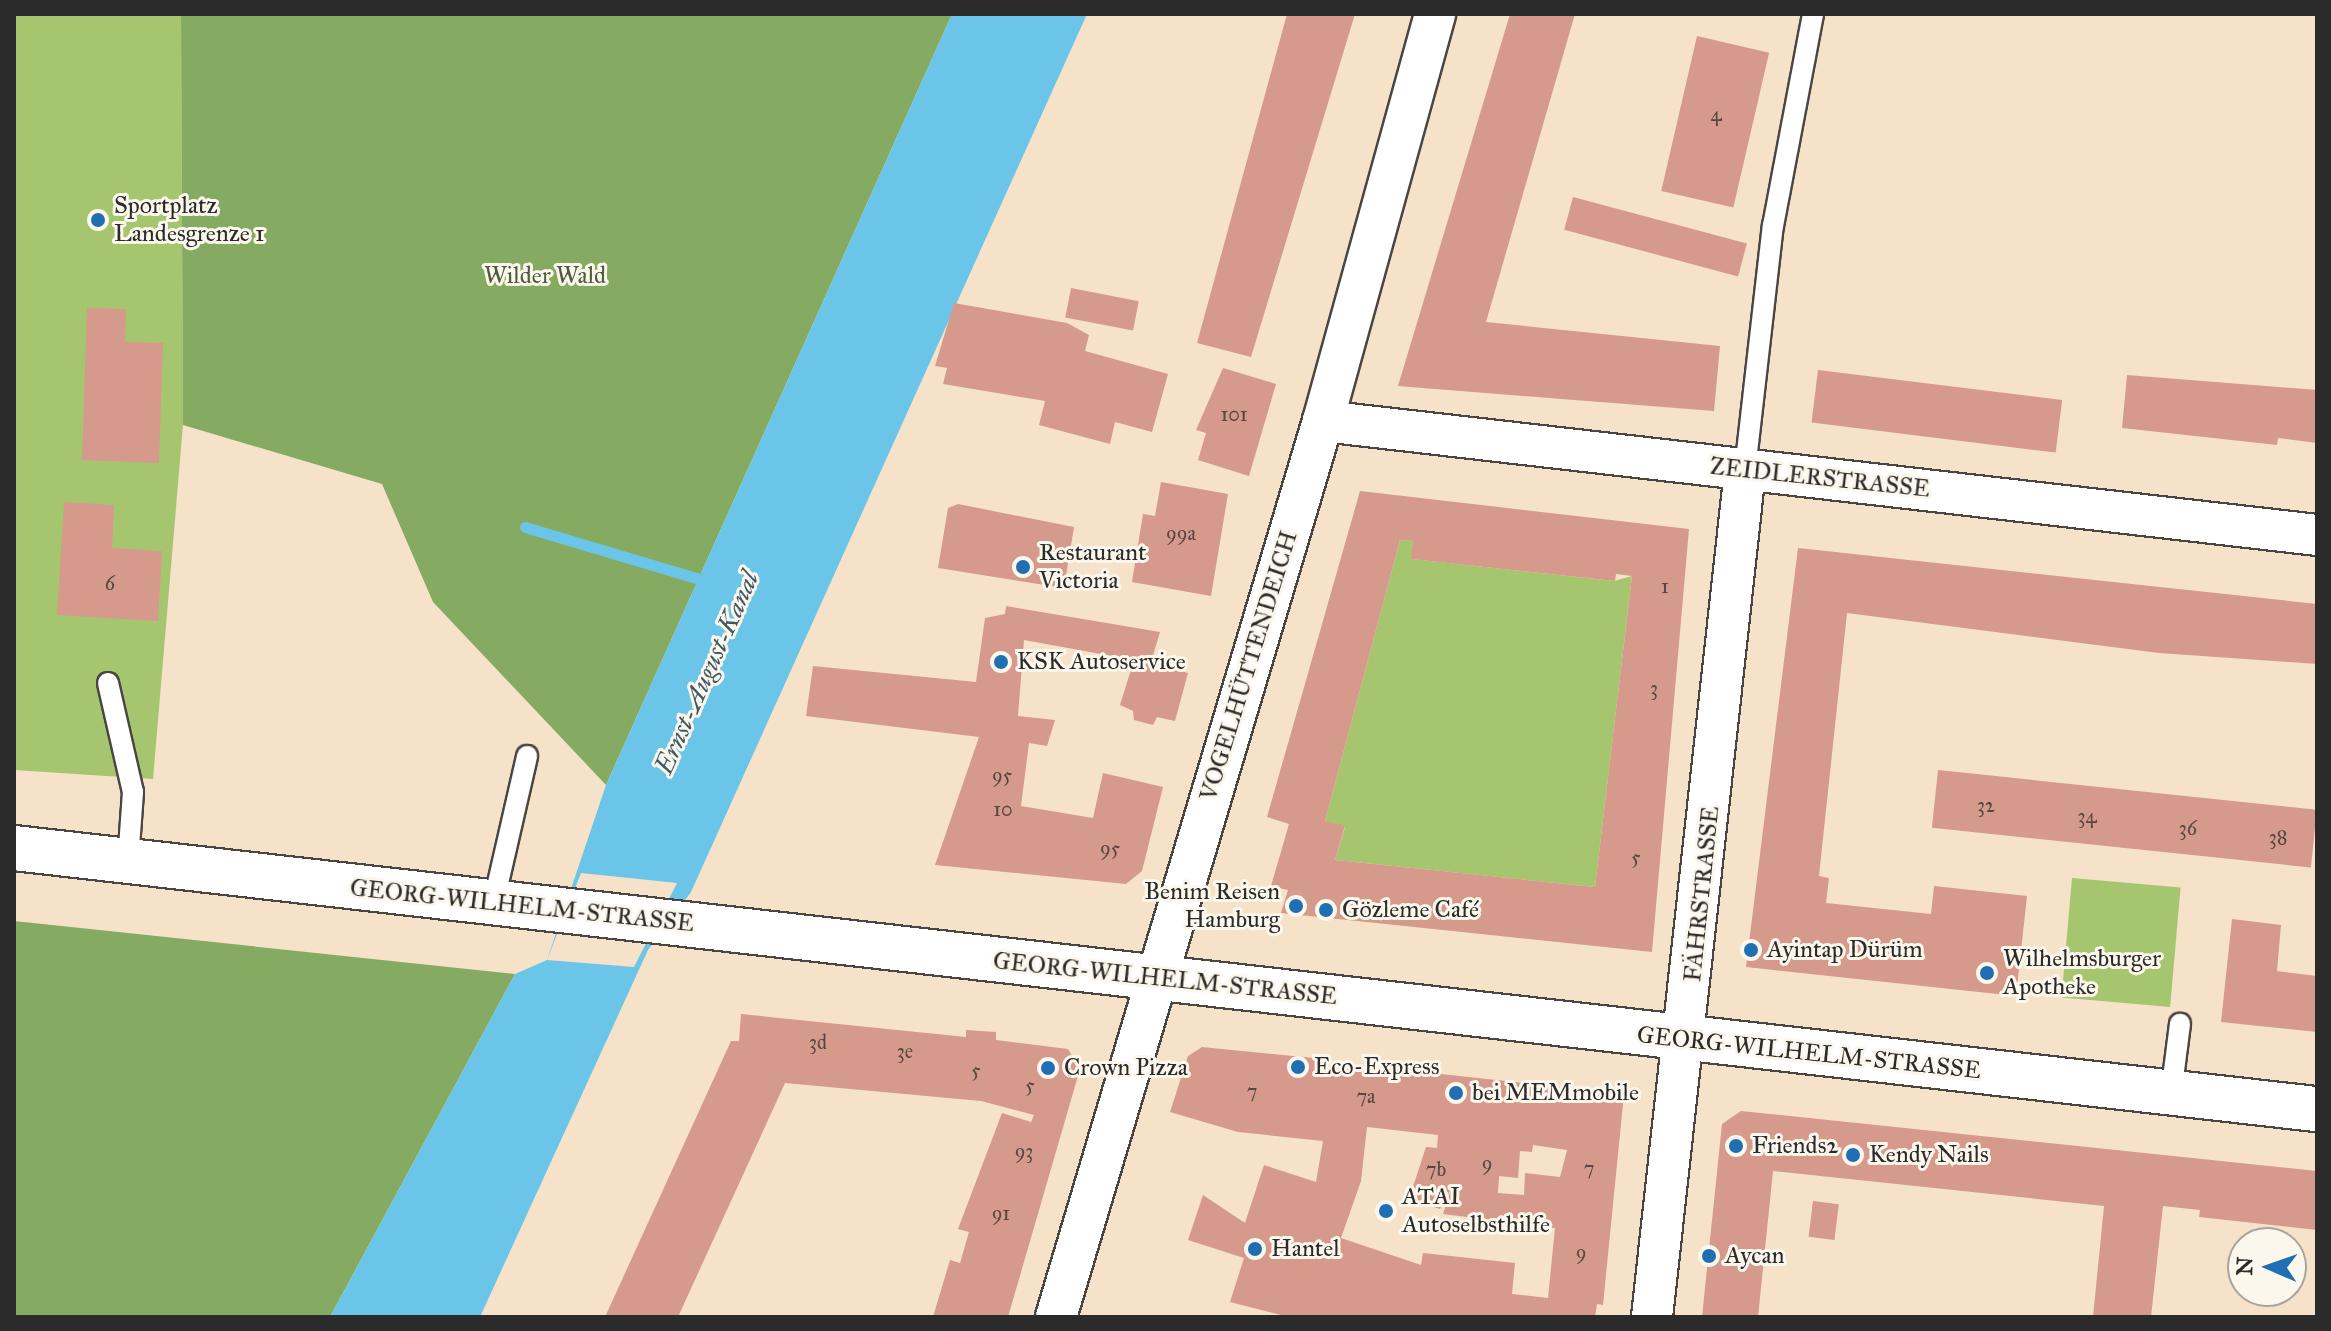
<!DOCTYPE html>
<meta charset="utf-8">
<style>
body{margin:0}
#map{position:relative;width:2331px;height:1331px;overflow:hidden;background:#f5e2c9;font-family:"IM FELL Great Primer",serif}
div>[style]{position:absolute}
.green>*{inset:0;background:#a5c66e;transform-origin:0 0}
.forest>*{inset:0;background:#84ab61}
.water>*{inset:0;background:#6bc5e8}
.pier>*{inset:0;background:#f5e2c9}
.stream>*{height:11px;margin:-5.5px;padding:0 5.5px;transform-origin:5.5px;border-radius:5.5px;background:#6bc5e8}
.building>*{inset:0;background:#d59a8b;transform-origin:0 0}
.roads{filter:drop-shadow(2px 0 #494643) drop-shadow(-2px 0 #494643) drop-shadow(0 2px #494643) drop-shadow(0 -2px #494643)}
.lane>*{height:20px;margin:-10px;padding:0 10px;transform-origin:10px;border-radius:10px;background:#fff}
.street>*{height:40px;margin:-20px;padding:0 20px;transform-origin:20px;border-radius:20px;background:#fff}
.secondary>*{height:44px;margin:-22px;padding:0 22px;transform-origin:22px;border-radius:22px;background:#fff}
.dots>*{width:22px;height:22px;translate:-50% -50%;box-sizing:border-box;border:4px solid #fbf7ec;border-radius:50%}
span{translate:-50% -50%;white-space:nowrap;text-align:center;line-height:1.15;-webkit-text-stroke:6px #fbf7ec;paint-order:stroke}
.number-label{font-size:20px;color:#564743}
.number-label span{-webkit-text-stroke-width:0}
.poi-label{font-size:24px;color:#2b2b2b}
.left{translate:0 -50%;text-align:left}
.right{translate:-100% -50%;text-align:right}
.park-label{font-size:24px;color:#505a3f}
.street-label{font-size:24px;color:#2b2b2b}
.water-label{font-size:26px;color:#3e5964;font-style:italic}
.frame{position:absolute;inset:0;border:16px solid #2b2b2b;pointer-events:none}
.north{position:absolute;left:2227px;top:1227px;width:80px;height:80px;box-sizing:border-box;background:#fbf7ec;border:2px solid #a8a59f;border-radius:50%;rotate:272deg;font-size:22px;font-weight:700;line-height:32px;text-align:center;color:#2b2b2b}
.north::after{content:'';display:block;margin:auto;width:28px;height:36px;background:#1f6fb2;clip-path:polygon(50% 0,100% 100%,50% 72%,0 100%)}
</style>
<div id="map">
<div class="green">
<div style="clip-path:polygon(14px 14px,181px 14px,183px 425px,153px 779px,14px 770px)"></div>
<div style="clip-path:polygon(1400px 540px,1413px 541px,1412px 559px,1614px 581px,1632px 576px,1595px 887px,1335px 860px,1345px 827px,1325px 821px)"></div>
<div style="left:2072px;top:878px;width:109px;height:120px;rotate:5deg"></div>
</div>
<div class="forest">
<div style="clip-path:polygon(181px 14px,952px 14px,606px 785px,433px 602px,382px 484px,183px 425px)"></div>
<div style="clip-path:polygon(14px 921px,515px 974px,330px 1317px,14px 1317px)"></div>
</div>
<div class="water">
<div style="clip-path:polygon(952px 14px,1087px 14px,691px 892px,648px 950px,480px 1317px,330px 1317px,515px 974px,547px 960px,606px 785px)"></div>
</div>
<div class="pier">
<div style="clip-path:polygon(581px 873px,677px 883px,634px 967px,547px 960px)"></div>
</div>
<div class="stream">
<div style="left:525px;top:527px;width:196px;rotate:16.6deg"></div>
</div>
<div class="building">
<div style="clip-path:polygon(1287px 14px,1355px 14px,1251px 357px,1197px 343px)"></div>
<div style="clip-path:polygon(1510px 14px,1575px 14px,1486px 322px,1720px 346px,1714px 411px,1398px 386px)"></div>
<div style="left:1697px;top:36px;width:74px;height:159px;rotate:13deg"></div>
<div style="left:1573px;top:197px;width:180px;height:34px;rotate:15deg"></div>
<div style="left:1071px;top:288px;width:69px;height:30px;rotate:11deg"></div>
<div style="clip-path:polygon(954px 303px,1067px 323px,1089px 335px,1085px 351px,1168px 374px,1152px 432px,1115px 422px,1110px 444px,1039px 425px,1045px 401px,943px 384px,947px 368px,935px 366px)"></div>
<div style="clip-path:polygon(87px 308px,126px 309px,125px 342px,163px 343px,159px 463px,82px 460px)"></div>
<div style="clip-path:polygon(1223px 368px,1276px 384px,1249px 476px,1198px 460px,1206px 433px,1196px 430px)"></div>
<div style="left:1818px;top:370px;width:246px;height:53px;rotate:7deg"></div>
<div style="clip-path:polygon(2127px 375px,2317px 390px,2317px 443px,2278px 438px,2277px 445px,2122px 428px)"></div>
<div style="clip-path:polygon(1161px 482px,1228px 494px,1211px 596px,1132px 582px,1143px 514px,1155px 516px)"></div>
<div style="clip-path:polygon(evenodd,1360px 491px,1689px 529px,1652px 952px,1281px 913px,1288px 890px,1271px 886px,1289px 824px,1267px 817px,1360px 491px,1400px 540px,1413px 541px,1411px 559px,1615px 581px,1616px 574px,1632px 576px,1595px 887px,1335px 860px,1345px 826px,1325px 821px,1400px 540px)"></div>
<div style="clip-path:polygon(64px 502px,114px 505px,112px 548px,162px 551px,158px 621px,57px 615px)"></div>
<div style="clip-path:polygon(958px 504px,1074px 527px,1064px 588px,938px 568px,948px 508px)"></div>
<div style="clip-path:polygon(1798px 548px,2317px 604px,2317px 664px,2159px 653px,1847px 613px,1819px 876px,1829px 878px,1826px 903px,1931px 914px,1934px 886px,2027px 896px,2016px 996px,1746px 967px)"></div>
<div style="clip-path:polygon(1006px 606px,1160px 632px,1151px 662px,1188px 673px,1175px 721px,1157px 717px,1153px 725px,1134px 720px,1133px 711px,1120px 705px,1134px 660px,1024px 640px,1018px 716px,1055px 720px,1047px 746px,1029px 743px,1021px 806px,1093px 818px,1103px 773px,1163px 787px,1142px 871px,1126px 884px,935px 865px,979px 737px,806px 716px,813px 666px,976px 682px,985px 618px,1005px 614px)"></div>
<div style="left:1938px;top:770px;width:381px;height:58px;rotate:6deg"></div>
<div style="clip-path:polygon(2232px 919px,2281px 925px,2277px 971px,2317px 976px,2317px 1032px,2221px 1022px)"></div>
<div style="clip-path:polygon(741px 1014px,966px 1037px,966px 1030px,996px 1032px,996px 1040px,1068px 1049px,1080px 1069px,1008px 1317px,933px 1317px,950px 1260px,960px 1263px,969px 1232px,958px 1229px,1002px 1113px,1031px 1122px,1034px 1115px,981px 1101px,785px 1083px,678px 1317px,605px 1317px,731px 1041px,739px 1041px)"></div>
<div style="clip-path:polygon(evenodd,1202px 1047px,1324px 1059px,1330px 1069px,1331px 1062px,1624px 1094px,1603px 1305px,1597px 1304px,1595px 1317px,1289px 1317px,1230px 1302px,1244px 1258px,1188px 1240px,1203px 1195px,1245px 1223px,1264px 1165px,1316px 1182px,1323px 1141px,1238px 1132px,1170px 1112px,1188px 1056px,1202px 1047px,1367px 1127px,1438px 1135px,1437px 1148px,1426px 1147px,1409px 1199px,1440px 1209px,1451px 1189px,1443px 1214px,1555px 1228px,1548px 1298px,1512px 1294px,1515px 1263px,1423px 1253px,1421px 1265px,1341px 1238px,1361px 1181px,1367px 1127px,1202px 1047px,1533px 1145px,1567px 1150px,1560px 1177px,1525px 1173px,1524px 1195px,1498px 1193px,1499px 1176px,1518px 1178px,1520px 1151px,1532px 1152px,1533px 1145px)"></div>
<div style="clip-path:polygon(1741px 1111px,2317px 1171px,2317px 1230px,2199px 1217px,2200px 1210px,2163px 1206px,2151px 1317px,2093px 1317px,2104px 1206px,1773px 1171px,1758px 1317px,1702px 1317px,1722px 1124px)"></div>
<div style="left:1813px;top:1201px;width:26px;height:36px;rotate:7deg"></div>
</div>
<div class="roads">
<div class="lane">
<div style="left:1745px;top:470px;width:246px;rotate:-83.5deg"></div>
<div style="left:1773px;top:226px;width:216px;rotate:-79.3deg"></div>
<div style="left:108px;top:683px;width:112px;rotate:77.1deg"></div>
<div style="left:133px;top:792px;width:70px;rotate:94.1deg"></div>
<div style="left:493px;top:905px;width:153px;rotate:-77.1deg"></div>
<div style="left:2171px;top:1094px;width:71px;rotate:-82.7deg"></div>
</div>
<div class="street">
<div style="left:1323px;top:421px;width:1001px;rotate:6.54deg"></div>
<div style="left:1056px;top:1317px;width:935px;rotate:-73.41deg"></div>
<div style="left:1323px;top:421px;width:422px;rotate:-74.6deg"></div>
<div style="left:1652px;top:1317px;width:852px;rotate:-83.73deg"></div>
</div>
<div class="secondary">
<div style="left:14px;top:848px;width:2318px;rotate:6.47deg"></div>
</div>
</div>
<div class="dots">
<div style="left:98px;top:220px;background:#1f6fb2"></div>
<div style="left:1023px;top:567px;background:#1f6fb2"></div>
<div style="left:1001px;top:662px;background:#1f6fb2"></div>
<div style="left:1296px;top:906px;background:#1f6fb2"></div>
<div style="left:1326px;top:910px;background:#1f6fb2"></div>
<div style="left:1751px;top:950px;background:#1f6fb2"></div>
<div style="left:1987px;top:973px;background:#1f6fb2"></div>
<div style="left:1298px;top:1067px;background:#1f6fb2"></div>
<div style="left:1048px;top:1068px;background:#1f6fb2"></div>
<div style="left:1456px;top:1093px;background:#1f6fb2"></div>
<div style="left:1736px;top:1146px;background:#1f6fb2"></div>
<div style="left:1853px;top:1155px;background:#1f6fb2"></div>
<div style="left:1386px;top:1211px;background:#1f6fb2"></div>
<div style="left:1255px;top:1249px;background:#1f6fb2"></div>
<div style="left:1709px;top:1256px;background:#1f6fb2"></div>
</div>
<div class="number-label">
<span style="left:1716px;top:114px">4</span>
<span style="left:1234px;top:414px">101</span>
<span style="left:1181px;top:533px">99a</span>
<span style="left:110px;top:583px">6</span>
<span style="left:1665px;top:586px">1</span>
<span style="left:1654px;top:688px">3</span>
<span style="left:1002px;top:775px">95</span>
<span style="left:1986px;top:805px">32</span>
<span style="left:1003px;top:809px">10</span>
<span style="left:2087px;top:816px">34</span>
<span style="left:2188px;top:828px">36</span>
<span style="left:2278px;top:837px">38</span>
<span style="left:1110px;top:848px">95</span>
<span style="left:1636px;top:857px">5</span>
<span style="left:818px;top:1042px">3d</span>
<span style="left:905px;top:1051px">3e</span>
<span style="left:976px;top:1070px">5</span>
<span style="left:1030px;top:1085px">5</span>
<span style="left:1252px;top:1091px">7</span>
<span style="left:1366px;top:1096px">7a</span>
<span style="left:1024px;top:1151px">93</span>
<span style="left:1487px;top:1163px">9</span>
<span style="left:1589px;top:1168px">7</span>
<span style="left:1436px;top:1169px">7b</span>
<span style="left:1001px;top:1213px">91</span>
<span style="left:1581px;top:1252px">9</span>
</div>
<div class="poi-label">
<span class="left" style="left:114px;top:220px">Sportplatz<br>Landesgrenze 1</span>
<span class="left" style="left:1039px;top:567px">Restaurant<br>Victoria</span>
<span class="left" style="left:1017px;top:662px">KSK Autoservice</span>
<span class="right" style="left:1280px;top:906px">Benim Reisen<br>Hamburg</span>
<span class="left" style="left:1342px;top:910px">Gözleme Café</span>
<span class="left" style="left:1767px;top:950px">Ayintap Dürüm</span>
<span class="left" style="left:2003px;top:973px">Wilhelmsburger<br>Apotheke</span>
<span class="left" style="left:1314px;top:1067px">Eco-Express</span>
<span class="left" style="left:1064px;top:1068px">Crown Pizza</span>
<span class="left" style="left:1472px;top:1093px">bei MEMmobile</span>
<span class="left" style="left:1752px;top:1146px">Friends2</span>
<span class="left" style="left:1869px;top:1155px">Kendy Nails</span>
<span class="left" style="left:1402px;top:1211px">ATAI<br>Autoselbsthilfe</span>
<span class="left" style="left:1271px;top:1249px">Hantel</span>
<span class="left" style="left:1725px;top:1256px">Aycan</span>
</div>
<div class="park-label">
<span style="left:545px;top:276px">Wilder Wald</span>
</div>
<div class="street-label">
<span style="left:1820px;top:478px;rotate:6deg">ZEIDLERSTRASSE</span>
<span style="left:1249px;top:666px;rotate:-73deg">VOGELHÜTTENDEICH</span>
<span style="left:1702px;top:894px;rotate:-84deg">FÄHRSTRASSE</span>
<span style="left:522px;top:906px;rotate:6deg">GEORG-WILHELM-STRASSE</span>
<span style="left:1165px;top:979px;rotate:6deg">GEORG-WILHELM-STRASSE</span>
<span style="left:1809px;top:1053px;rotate:6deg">GEORG-WILHELM-STRASSE</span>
</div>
<div class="water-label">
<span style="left:707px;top:673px;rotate:-66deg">Ernst-August-Kanal</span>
</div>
<div class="frame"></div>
<div class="north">N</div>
</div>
